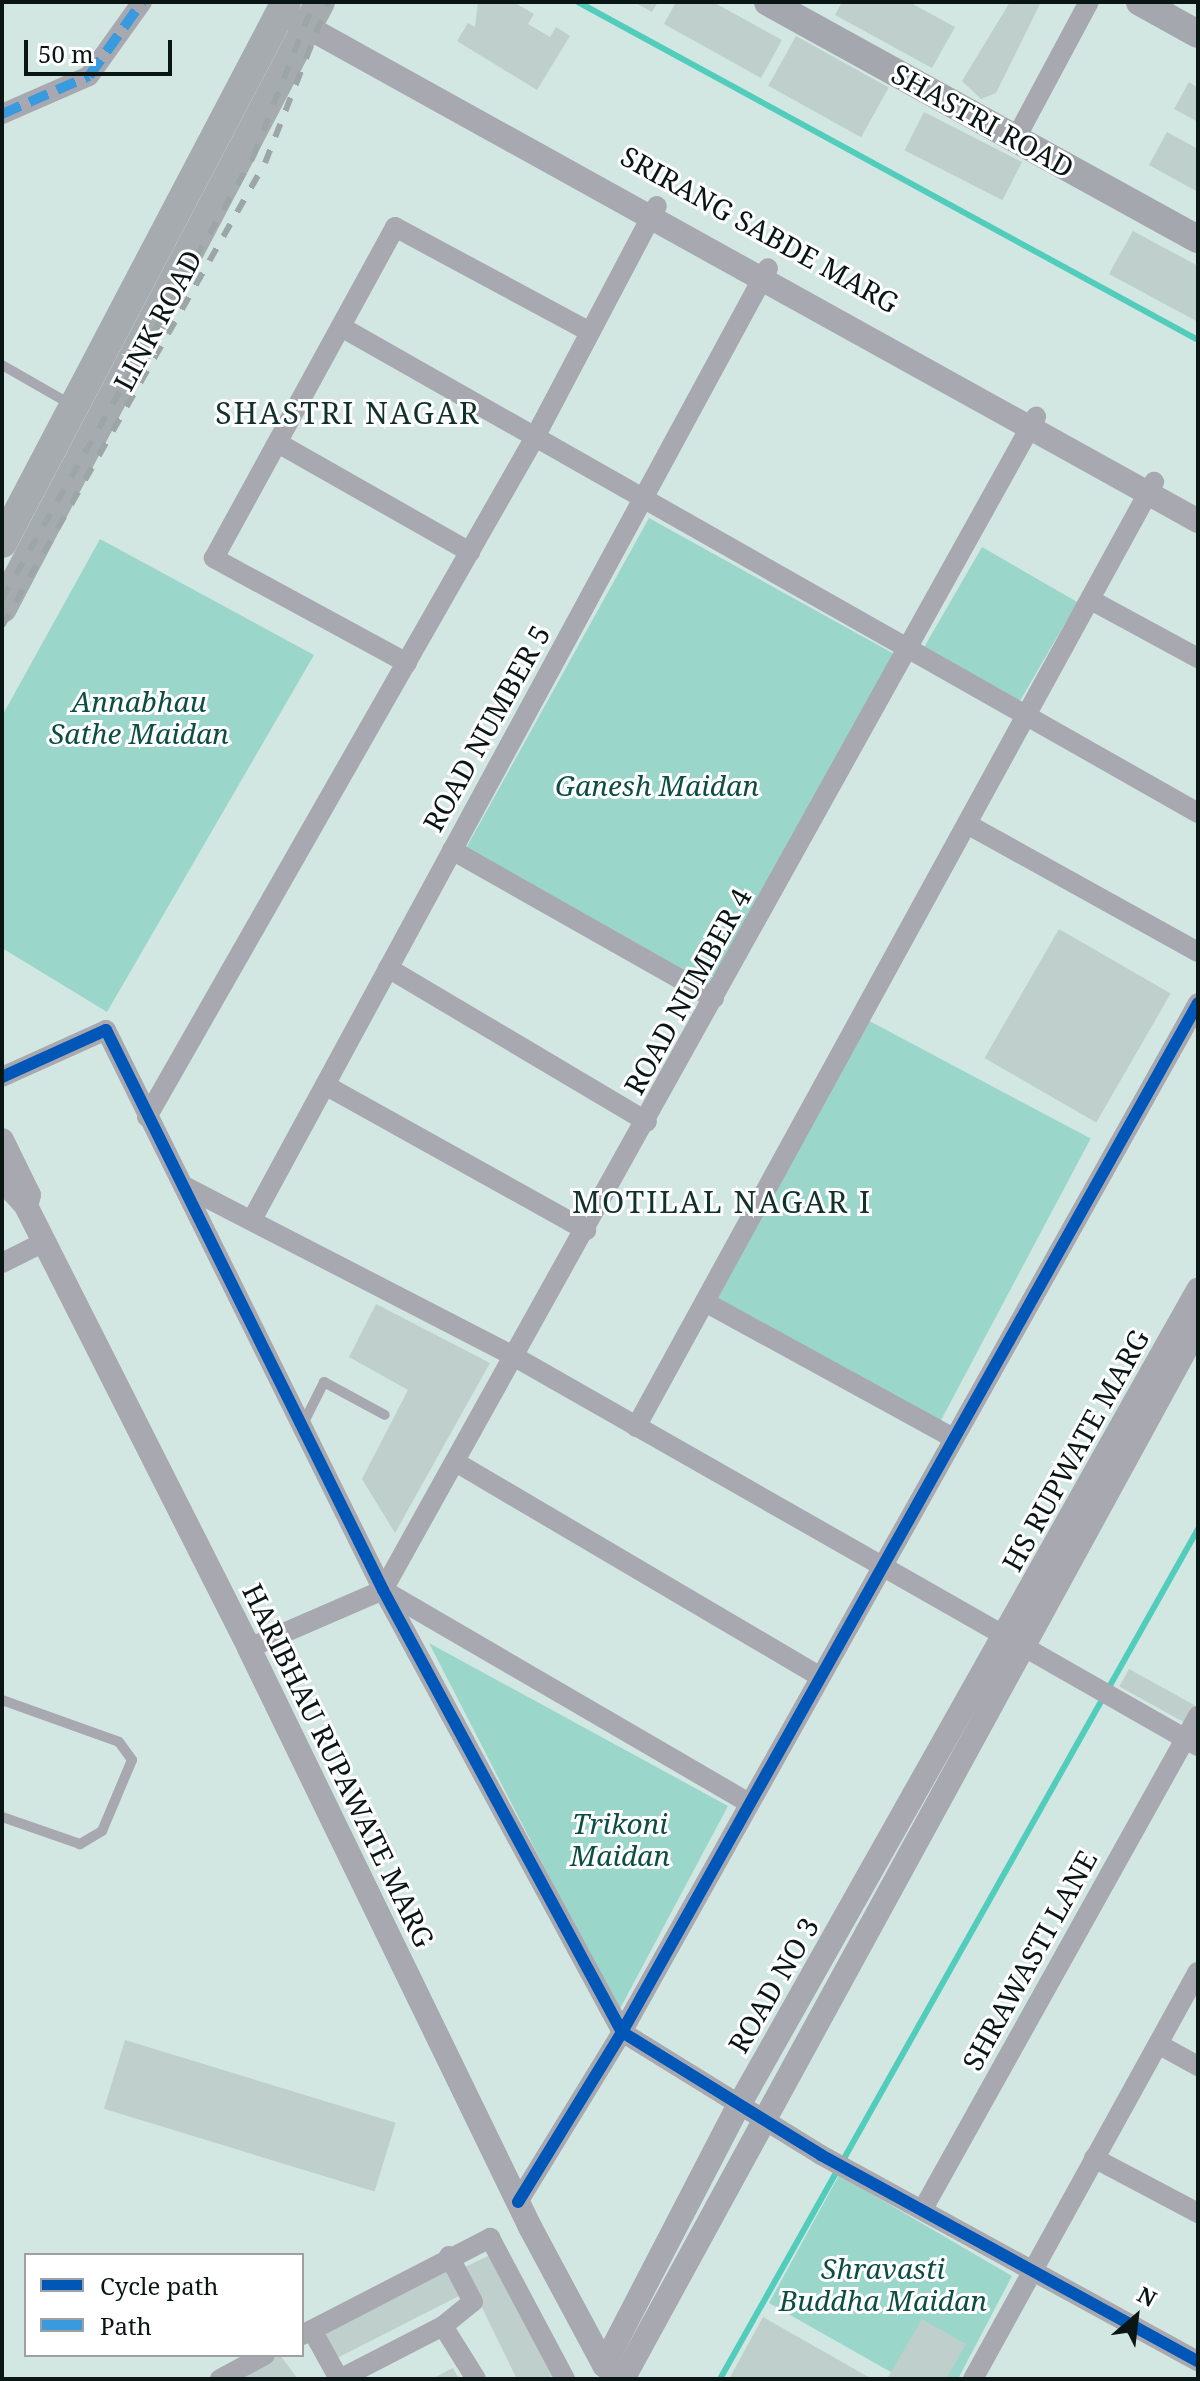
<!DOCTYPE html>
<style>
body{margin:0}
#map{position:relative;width:1200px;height:2381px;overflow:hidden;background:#d3e7e2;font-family:"Noto Serif",serif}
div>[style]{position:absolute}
.green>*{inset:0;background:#9bd6cb;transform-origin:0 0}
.stream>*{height:6px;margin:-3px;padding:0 3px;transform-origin:3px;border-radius:3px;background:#52cdbc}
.building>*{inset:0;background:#bfcfcb;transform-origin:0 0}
.service>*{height:10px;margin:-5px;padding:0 5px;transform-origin:5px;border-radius:5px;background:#a8a8b0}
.minor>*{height:20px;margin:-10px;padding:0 10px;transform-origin:10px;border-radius:10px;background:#a8a8b0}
.tertiary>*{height:24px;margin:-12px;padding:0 12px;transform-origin:12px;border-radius:12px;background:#a8a8b0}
.secondary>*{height:28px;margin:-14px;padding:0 14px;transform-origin:14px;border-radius:14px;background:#a5a7af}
.primary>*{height:30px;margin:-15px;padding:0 15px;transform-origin:15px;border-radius:15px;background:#a6abb0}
.rail>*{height:6px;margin-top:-3px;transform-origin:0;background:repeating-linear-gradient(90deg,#9da6a6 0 14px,transparent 0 28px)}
.quiet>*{height:10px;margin-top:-5px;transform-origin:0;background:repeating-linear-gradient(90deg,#3a9ade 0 20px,transparent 0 30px)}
.cycleway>*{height:12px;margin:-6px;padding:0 6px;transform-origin:6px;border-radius:6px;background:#0057b8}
span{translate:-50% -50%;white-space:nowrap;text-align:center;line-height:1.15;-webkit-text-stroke:6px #fff;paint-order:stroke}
.street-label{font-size:28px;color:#091614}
.park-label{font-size:28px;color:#0c4d44;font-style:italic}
.neighbourhood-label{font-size:30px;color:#11312c;letter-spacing:2px}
.frame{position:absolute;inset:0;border:4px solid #091614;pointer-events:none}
.legend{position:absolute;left:24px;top:2253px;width:280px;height:104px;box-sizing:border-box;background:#fff;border:2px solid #9da2a1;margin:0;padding:10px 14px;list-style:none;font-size:24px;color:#091614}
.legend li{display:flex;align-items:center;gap:16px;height:40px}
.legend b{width:40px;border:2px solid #9da2a1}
.north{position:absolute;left:1096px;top:2277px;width:80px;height:80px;-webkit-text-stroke:6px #fff;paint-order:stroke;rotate:28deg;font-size:22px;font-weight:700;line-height:32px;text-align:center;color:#091614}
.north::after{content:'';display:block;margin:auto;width:28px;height:36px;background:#091614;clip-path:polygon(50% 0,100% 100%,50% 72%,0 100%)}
.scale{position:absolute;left:24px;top:40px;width:148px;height:36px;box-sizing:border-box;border:4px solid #091614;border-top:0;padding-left:10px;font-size:24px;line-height:28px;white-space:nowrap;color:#091614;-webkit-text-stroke:6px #fff;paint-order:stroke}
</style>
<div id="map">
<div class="green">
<div style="left:649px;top:518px;width:280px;height:385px;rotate:29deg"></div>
<div style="clip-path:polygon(100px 539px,314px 655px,107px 1012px,2px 948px,2px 716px)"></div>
<div style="left:982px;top:547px;width:110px;height:115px;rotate:30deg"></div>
<div style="left:862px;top:1017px;width:259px;height:320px;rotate:28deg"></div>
<div style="clip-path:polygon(429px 1643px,728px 1806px,615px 2018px,606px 1987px)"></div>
<div style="clip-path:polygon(839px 2175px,1012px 2276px,958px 2379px,903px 2379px,769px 2303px)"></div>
</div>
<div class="stream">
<div style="left:578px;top:2px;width:706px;rotate:28.6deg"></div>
<div style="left:720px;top:2379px;width:975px;rotate:-60.65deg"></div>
</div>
<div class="building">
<div style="clip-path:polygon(478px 2px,513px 2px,534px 14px,528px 24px,550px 37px,556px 27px,570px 36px,537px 90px,457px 41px,468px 23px,475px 27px)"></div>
<div style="clip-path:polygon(634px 2px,658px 2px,652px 12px)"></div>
<div style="clip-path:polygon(676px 2px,713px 2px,782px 40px,761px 78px,664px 24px)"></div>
<div style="clip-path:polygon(842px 2px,909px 2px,955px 27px,932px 68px,835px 15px)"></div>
<div style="clip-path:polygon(1010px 2px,1041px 2px,996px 93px,981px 99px,962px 81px)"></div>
<div style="left:796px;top:36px;width:106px;height:57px;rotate:29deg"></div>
<div style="clip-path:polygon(1189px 82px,1198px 88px,1198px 122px,1174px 109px)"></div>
<div style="left:924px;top:112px;width:110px;height:43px;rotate:27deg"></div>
<div style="clip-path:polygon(1167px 132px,1198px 149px,1198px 192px,1149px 165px)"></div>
<div style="clip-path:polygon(1133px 231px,1198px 266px,1198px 322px,1109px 274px)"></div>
<div style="left:1059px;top:929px;width:129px;height:149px;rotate:30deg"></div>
<div style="clip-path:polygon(376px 1304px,490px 1363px,395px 1533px,362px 1479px,408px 1390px,349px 1357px)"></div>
<div style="left:1129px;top:1669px;width:75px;height:20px;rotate:29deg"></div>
<div style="left:125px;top:2040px;width:283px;height:72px;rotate:17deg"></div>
<div style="left:496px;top:2252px;width:136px;height:37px;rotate:64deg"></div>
<div style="left:443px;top:2266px;width:34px;height:141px;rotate:63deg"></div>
<div style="clip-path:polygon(763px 2317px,872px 2379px,729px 2379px)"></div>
<div style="clip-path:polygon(922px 2319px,966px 2344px,946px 2379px,887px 2379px)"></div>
<div style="clip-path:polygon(280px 2355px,298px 2379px,234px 2379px)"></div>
<div style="clip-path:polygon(453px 2368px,459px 2379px,432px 2379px)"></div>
</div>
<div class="service">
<div style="left:2px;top:365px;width:78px;rotate:29.8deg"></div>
<div style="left:303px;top:1424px;width:47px;rotate:-63.4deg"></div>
<div style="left:324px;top:1382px;width:69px;rotate:28.4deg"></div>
<div style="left:2px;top:1700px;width:124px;rotate:19.7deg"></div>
<div style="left:119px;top:1742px;width:22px;rotate:54deg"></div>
<div style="left:132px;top:1760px;width:77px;rotate:112.9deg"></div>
<div style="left:102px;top:1831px;width:26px;rotate:149deg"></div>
<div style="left:80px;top:1844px;width:83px;rotate:-160.9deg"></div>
</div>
<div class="minor">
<div style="left:2px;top:114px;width:95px;rotate:-23.6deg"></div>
<div style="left:89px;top:76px;width:91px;rotate:-54.4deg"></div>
<div style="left:1017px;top:136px;width:152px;rotate:-61.8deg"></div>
<div style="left:343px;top:328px;width:983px;rotate:29.56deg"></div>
<div style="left:278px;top:443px;width:221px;rotate:29.6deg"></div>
<div style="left:1091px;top:600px;width:122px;rotate:28.5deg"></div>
<div style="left:407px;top:663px;width:220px;rotate:-151.5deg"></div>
<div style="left:214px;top:558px;width:377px;rotate:-61.3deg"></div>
<div style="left:395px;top:227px;width:221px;rotate:28.3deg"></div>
<div style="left:967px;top:824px;width:264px;rotate:29deg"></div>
<div style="left:452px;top:850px;width:301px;rotate:29.5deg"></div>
<div style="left:388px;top:968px;width:301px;rotate:30.7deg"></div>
<div style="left:2px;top:1077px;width:114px;rotate:-24.3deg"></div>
<div style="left:106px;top:1030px;width:625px;rotate:63.68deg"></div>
<div style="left:383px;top:1590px;width:502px;rotate:61.6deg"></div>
<div style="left:622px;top:2032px;width:234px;rotate:31.7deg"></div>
<div style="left:821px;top:2155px;width:430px;rotate:28.7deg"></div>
<div style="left:325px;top:1085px;width:299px;rotate:29.1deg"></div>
<div style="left:147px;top:1117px;width:783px;rotate:-60.29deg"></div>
<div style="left:535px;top:437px;width:261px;rotate:-62.2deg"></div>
<div style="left:184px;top:1186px;width:373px;rotate:27.3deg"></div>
<div style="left:515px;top:1357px;width:786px;rotate:29.66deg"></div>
<div style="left:254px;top:1216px;width:1078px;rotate:-61.53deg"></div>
<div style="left:2px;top:1263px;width:47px;rotate:-26.6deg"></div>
<div style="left:705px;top:1302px;width:283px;rotate:28.7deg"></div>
<div style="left:636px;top:1427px;width:1078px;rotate:-61.27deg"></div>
<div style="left:459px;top:1464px;width:419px;rotate:30.5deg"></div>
<div style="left:383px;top:1590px;width:1343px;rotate:-60.9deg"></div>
<div style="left:383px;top:1590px;width:423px;rotate:30.2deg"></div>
<div style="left:249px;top:1648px;width:146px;rotate:-23.4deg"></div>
<div style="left:1158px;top:2044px;width:46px;rotate:28.8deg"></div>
<div style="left:1094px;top:2158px;width:118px;rotate:27.9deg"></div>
<div style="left:518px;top:2202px;width:199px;rotate:-58.5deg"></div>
<div style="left:622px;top:2032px;width:1179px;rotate:-60.76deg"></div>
<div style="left:923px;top:2209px;width:565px;rotate:-60.85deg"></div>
<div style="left:443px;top:2326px;width:38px;rotate:-39deg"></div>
<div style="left:473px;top:2302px;width:52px;rotate:-117.6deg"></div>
<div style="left:312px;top:2330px;width:56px;rotate:61.1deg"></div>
<div style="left:302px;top:2335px;width:212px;rotate:-27.3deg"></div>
<div style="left:490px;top:2238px;width:160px;rotate:62deg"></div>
<div style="left:220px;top:2379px;width:51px;rotate:-28.1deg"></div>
<div style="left:340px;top:2379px;width:116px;rotate:-27.2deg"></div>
<div style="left:443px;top:2326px;width:62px;rotate:58.1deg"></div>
<div style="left:973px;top:2379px;width:465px;rotate:-61.1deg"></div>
</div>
<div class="tertiary">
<div style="left:291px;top:18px;width:1037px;rotate:29.01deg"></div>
<div style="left:2px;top:1140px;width:61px;rotate:63.9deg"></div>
<div style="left:29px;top:1195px;width:11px;rotate:105deg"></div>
<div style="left:2px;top:1179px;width:36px;rotate:48deg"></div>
<div style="left:26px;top:1206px;width:495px;rotate:63.2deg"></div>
<div style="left:249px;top:1648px;width:644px;rotate:64.11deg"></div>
<div style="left:530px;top:2227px;width:157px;rotate:61.8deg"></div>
<div style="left:604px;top:2365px;width:21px;rotate:41deg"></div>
<div style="left:604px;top:2365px;width:291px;rotate:-62.6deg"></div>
<div style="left:738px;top:2107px;width:938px;rotate:-60.62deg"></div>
<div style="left:623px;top:2379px;width:1199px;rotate:-61.34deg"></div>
</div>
<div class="secondary">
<div style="left:768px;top:2px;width:491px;rotate:28.9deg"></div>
<div style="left:1140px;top:2px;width:66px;rotate:28.9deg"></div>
</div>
<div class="primary">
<div style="left:2px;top:543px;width:611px;rotate:-62.3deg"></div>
<div style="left:2px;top:608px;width:684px;rotate:-62.31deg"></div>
</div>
<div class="rail">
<div style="left:2px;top:599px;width:508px;rotate:-60.41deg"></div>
<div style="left:253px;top:157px;width:167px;rotate:-68.5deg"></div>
<div style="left:2px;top:626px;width:532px;rotate:-60.4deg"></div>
<div style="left:265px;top:163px;width:173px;rotate:-68.6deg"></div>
</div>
<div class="quiet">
<div style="left:2px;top:114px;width:95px;rotate:-23.6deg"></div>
<div style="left:89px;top:76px;width:91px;rotate:-54.4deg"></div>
</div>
<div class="cycleway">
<div style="left:2px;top:1077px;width:114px;rotate:-24.3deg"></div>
<div style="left:106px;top:1030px;width:625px;rotate:63.68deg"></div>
<div style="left:383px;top:1590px;width:502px;rotate:61.6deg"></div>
<div style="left:622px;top:2032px;width:234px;rotate:31.7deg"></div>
<div style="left:821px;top:2155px;width:430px;rotate:28.7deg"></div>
<div style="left:518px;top:2202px;width:199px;rotate:-58.5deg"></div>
<div style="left:622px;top:2032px;width:1179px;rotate:-60.76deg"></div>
</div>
<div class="street-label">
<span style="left:983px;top:120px;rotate:29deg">SHASTRI ROAD</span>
<span style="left:760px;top:229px;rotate:29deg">SRIRANG SABDE MARG</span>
<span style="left:157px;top:320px;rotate:-62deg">LINK ROAD</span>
<span style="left:486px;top:728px;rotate:-61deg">ROAD NUMBER 5</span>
<span style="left:687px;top:991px;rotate:-61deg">ROAD NUMBER 4</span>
<span style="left:1075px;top:1450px;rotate:-61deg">HS RUPWATE MARG</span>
<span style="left:339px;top:1765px;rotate:64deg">HARIBHAU RUPAWATE MARG</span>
<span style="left:1029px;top:1960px;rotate:-61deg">SHRAWASTI LANE</span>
<span style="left:773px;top:1985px;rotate:-60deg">ROAD NO 3</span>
</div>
<div class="park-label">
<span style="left:139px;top:717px">Annabhau<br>Sathe Maidan</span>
<span style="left:657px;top:785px">Ganesh Maidan</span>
<span style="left:620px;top:1839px">Trikoni<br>Maidan</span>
<span style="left:883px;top:2284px">Shravasti<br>Buddha Maidan</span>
</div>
<div class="neighbourhood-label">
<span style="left:348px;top:413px">SHASTRI NAGAR</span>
<span style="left:722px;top:1202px">MOTILAL NAGAR I</span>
</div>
<div class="frame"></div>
<ul class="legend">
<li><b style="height:10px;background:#0057b8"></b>Cycle path</li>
<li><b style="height:10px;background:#3a9ade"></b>Path</li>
</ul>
<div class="north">N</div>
<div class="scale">50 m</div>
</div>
